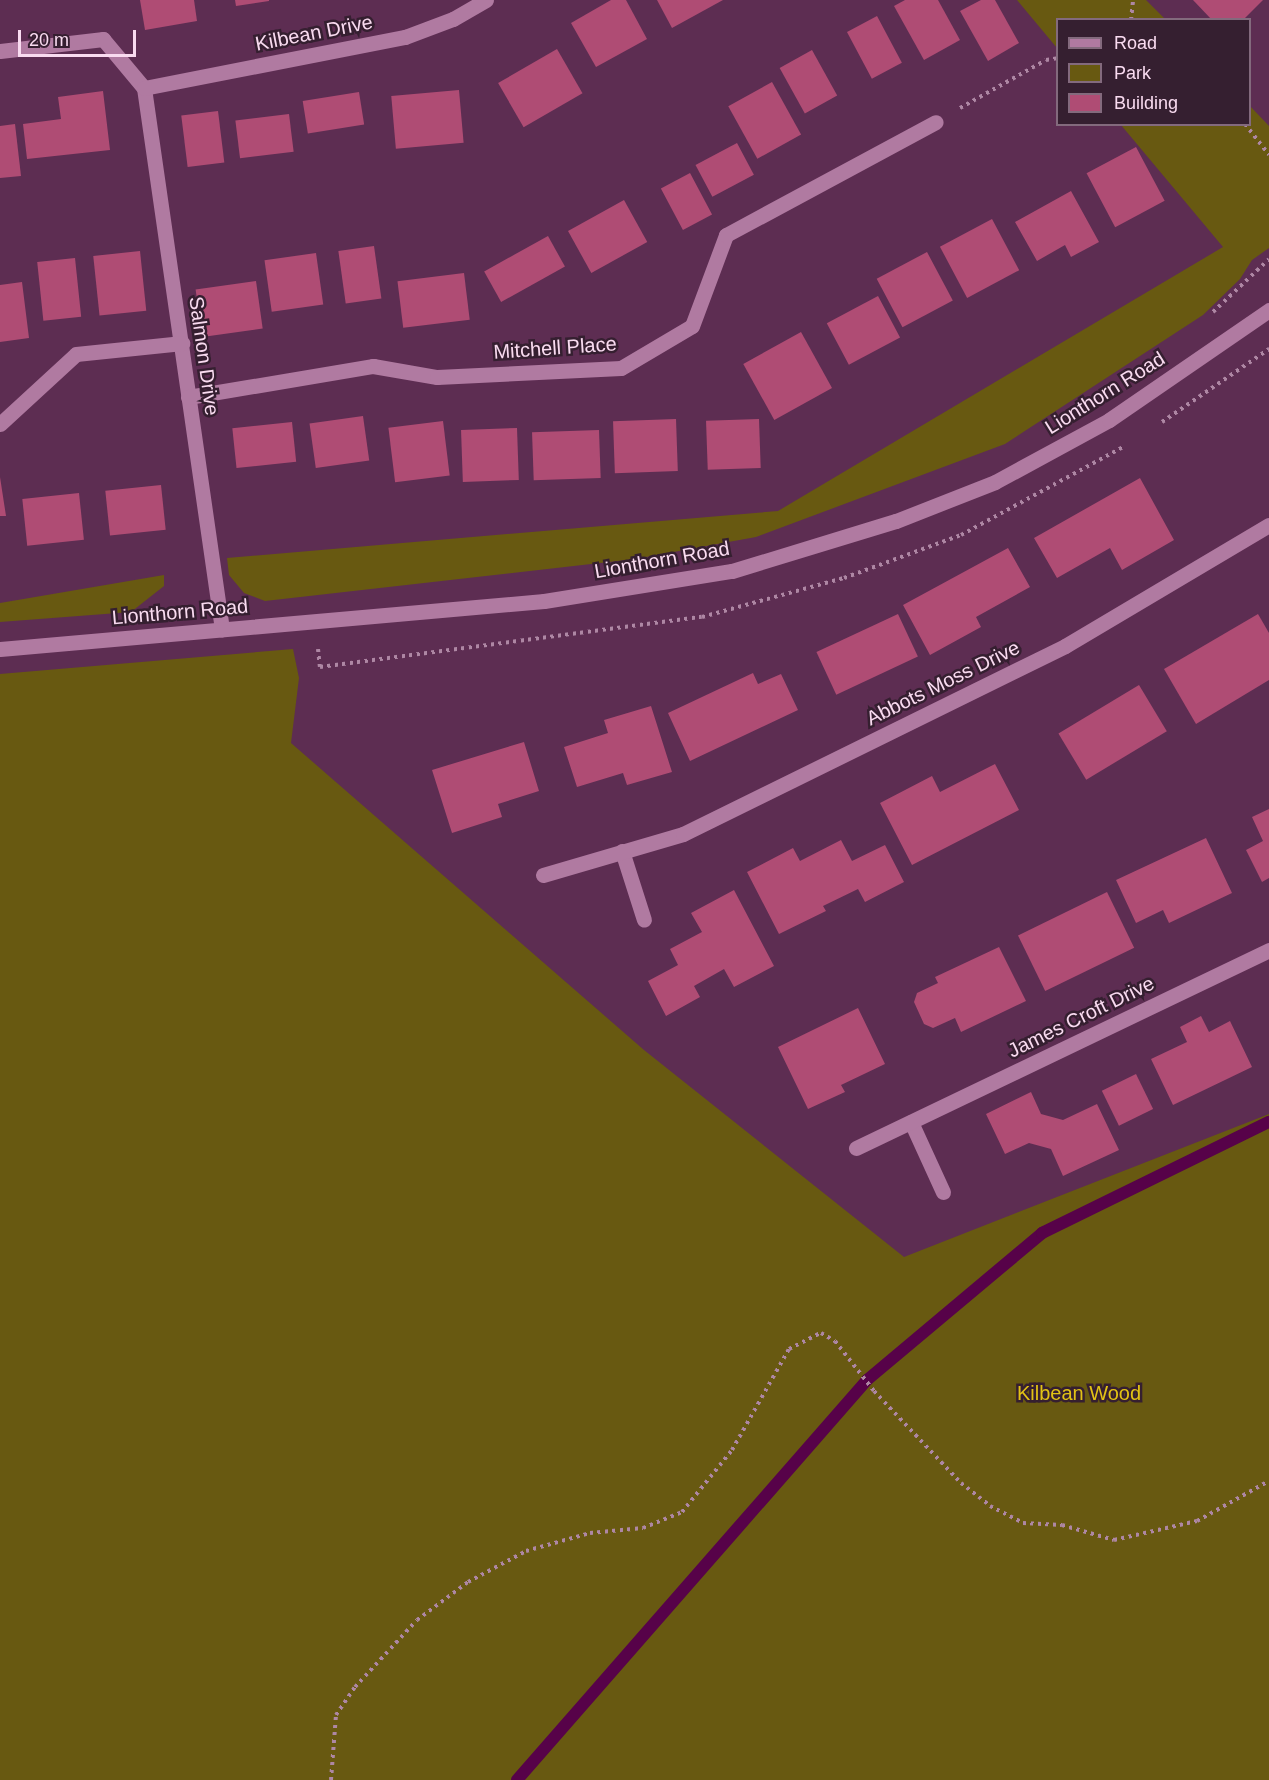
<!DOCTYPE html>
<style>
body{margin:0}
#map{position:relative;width:1269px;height:1780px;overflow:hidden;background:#5d2d52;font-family:Helvetica,sans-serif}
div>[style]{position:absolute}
.green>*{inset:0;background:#685911}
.stream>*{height:12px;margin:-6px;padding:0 6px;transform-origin:6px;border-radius:6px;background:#570249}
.building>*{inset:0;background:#af4c74;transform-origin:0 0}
.path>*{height:4px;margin-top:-2px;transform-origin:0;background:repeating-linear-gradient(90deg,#ae87a4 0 3px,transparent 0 7.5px)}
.minor>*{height:15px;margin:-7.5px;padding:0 7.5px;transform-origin:7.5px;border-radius:7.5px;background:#b07aa1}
span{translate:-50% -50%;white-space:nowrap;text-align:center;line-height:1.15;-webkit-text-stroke:5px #351f30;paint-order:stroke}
.street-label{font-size:20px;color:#f9dbf0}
.park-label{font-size:20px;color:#e2c215}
.legend{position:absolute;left:1056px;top:18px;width:195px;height:108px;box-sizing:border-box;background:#351f30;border:2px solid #836a7d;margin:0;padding:8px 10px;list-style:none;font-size:18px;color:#f9dbf0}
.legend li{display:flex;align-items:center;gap:12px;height:30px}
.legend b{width:30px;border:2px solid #836a7d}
.scale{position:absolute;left:18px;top:30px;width:118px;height:27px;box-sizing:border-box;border:3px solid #f9dbf0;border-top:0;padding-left:8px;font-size:18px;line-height:21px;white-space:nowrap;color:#f9dbf0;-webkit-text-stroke:4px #351f30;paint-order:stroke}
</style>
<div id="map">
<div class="green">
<div style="clip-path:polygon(1017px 0,1146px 0,1165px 19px,1058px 20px,1057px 48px)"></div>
<div style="clip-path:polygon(1250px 106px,1269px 126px,1269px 248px,1252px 260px,1240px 279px,1203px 315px,1005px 444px,756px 537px,635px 559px,265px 601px,244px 593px,229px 575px,227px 558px,778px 511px,1223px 247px,1121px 125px,1250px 124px)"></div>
<div style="clip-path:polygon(164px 575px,164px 586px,131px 612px,0 622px,0 603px)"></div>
<div style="clip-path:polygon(293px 649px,299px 678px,291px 743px,644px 1050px,904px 1257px,1269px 1114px,1269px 1780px,0 1780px,0 674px)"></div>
</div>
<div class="stream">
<div style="left:517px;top:1780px;width:532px;rotate:-48.81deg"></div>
<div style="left:867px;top:1380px;width:229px;rotate:-40deg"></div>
<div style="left:1042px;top:1233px;width:253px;rotate:-26.1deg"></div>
</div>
<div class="building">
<div style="clip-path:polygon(140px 0,194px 0,197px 21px,145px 30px)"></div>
<div style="clip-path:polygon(235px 0,269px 0,269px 1px,236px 6px)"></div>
<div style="clip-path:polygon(611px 0,626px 0,647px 39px,596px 67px,571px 23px)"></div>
<div style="clip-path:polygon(657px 0,723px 0,672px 28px)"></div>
<div style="clip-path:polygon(905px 0,938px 0,960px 40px,924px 60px,894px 6px)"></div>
<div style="clip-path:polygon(981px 0,995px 0,1019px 43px,988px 61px,960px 11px)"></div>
<div style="clip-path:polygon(1193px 0,1263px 0,1243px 20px,1212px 20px)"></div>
<div style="left:877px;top:16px;width:53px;height:34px;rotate:62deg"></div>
<div style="left:557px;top:49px;width:51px;height:68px;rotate:60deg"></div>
<div style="left:812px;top:50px;width:52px;height:37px;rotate:61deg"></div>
<div style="left:772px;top:82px;width:60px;height:50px;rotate:61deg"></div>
<div style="left:459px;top:90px;width:53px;height:68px;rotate:85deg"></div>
<div style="clip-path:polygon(103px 91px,110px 150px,27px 159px,23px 124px,61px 119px,58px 97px)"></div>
<div style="left:359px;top:92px;width:33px;height:57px;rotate:81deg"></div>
<div style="left:218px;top:111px;width:52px;height:37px;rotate:83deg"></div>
<div style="left:289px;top:114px;width:38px;height:54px;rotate:83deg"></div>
<div style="clip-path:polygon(15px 124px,21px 176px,0 178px,0 126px)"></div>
<div style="left:737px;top:143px;width:36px;height:47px;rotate:62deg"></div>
<div style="left:1136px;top:147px;width:61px;height:56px;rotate:62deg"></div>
<div style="left:690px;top:173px;width:47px;height:33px;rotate:62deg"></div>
<div style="clip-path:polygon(1071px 191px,1099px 242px,1071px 257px,1065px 245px,1037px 261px,1015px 222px)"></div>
<div style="left:624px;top:200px;width:48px;height:64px;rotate:61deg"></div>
<div style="left:992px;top:219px;width:58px;height:59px;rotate:62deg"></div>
<div style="left:548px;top:236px;width:35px;height:73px;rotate:61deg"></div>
<div style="left:374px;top:246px;width:53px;height:36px;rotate:82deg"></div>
<div style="left:140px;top:251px;width:60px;height:47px;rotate:84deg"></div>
<div style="left:927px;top:252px;width:55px;height:57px;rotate:62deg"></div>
<div style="left:316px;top:253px;width:52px;height:52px;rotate:82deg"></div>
<div style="left:75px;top:258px;width:59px;height:38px;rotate:84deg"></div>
<div style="left:464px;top:273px;width:47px;height:67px;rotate:83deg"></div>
<div style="left:256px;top:281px;width:48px;height:61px;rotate:82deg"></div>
<div style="clip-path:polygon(22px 282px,29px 338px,0 342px,0 285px)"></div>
<div style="left:878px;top:296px;width:47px;height:58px;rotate:62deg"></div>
<div style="left:801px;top:332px;width:64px;height:66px;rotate:61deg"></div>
<div style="left:363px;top:416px;width:45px;height:54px;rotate:82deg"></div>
<div style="left:676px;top:419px;width:52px;height:63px;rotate:88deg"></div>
<div style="left:759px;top:419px;width:49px;height:53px;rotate:88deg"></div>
<div style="left:443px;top:421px;width:55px;height:55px;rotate:83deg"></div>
<div style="left:292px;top:422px;width:40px;height:60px;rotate:84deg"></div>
<div style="left:517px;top:428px;width:52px;height:56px;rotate:88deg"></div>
<div style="left:599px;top:430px;width:48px;height:67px;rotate:88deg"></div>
<div style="clip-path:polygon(0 477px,6px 516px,0 516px)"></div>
<div style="clip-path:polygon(1140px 478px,1174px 540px,1122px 570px,1110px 548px,1057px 578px,1034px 538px)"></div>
<div style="left:161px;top:485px;width:45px;height:56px;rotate:84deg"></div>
<div style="left:79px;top:493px;width:47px;height:57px;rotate:84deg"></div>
<div style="clip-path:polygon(1008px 548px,1030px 587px,976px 617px,981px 627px,930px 655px,903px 605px)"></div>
<div style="left:898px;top:614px;width:47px;height:90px;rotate:65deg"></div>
<div style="clip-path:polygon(1258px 614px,1269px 633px,1269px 680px,1196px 724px,1164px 669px)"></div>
<div style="clip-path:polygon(753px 673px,758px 684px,781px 674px,798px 710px,690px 761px,668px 713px)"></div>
<div style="left:1139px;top:685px;width:54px;height:94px;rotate:59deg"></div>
<div style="clip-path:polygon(651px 706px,672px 772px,627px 785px,623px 773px,577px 787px,564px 747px,608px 733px,604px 720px)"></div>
<div style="clip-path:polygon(524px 742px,539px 791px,498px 804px,502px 817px,452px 833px,432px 770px)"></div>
<div style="clip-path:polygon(995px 764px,1019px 810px,912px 865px,880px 803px,932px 776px,940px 792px)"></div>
<div style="clip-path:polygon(1269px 809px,1269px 878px,1262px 882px,1246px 850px,1263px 841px,1252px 817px)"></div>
<div style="clip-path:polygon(1206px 838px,1232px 893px,1169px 923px,1163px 910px,1136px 923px,1116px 880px)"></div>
<div style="clip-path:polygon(841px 840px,852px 861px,885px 845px,904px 882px,865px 902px,858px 889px,823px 906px,826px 911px,779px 934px,747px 872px,793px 848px,800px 861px)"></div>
<div style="clip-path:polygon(734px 890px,774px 966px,734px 987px,724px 969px,694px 986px,700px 997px,666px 1016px,648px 981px,678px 965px,670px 949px,702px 932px,691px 913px)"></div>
<div style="left:1107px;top:892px;width:62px;height:99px;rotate:64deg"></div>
<div style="clip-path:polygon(999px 947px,1026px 1001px,961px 1032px,955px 1018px,933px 1028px,924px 1024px,914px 1002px,917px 993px,938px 983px,935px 977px)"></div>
<div style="clip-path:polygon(858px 1008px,885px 1064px,841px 1085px,845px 1092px,808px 1109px,778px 1047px)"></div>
<div style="clip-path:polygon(1201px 1016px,1209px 1032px,1230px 1021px,1252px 1067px,1173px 1105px,1151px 1059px,1187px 1042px,1180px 1027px)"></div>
<div style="left:1136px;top:1074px;width:39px;height:38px;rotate:64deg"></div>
<div style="clip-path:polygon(1031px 1092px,1041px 1114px,1063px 1120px,1097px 1104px,1119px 1150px,1063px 1176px,1051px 1149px,1029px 1143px,1005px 1154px,986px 1114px)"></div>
</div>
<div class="path">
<div style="left:1131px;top:20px;width:20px;rotate:-84deg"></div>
<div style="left:960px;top:108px;width:98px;rotate:-29.2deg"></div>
<div style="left:1046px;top:60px;width:12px;rotate:-9deg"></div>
<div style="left:1245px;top:124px;width:39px;rotate:52deg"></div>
<div style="left:1213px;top:312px;width:77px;rotate:-43.4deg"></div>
<div style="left:1162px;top:422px;width:130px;rotate:-34.3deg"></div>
<div style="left:318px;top:649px;width:18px;rotate:84deg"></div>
<div style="left:320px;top:667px;width:385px;rotate:-7.5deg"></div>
<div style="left:702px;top:617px;width:147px;rotate:-15.4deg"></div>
<div style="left:844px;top:578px;width:125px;rotate:-20.2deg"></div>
<div style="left:961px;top:535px;width:187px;rotate:-28.5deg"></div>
<div style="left:331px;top:1780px;width:65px;rotate:-85.6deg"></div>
<div style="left:336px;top:1715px;width:34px;rotate:-56deg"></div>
<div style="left:355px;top:1687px;width:91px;rotate:-47.2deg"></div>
<div style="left:417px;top:1620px;width:64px;rotate:-36.7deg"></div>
<div style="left:468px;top:1582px;width:66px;rotate:-28.1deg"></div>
<div style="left:526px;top:1551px;width:66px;rotate:-15.7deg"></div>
<div style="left:590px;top:1533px;width:53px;rotate:-5.4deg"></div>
<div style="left:643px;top:1528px;width:42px;rotate:-22.3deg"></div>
<div style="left:682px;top:1512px;width:80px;rotate:-51.1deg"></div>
<div style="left:732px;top:1450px;width:116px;rotate:-60.6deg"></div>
<div style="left:789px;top:1349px;width:36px;rotate:-27deg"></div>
<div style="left:821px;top:1333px;width:16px;rotate:30deg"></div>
<div style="left:835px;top:1341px;width:63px;rotate:52deg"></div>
<div style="left:874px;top:1391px;width:127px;rotate:46.6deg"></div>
<div style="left:961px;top:1483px;width:37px;rotate:38deg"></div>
<div style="left:990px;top:1506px;width:37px;rotate:27deg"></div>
<div style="left:1023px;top:1523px;width:39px;rotate:3deg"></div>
<div style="left:1062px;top:1525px;width:54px;rotate:16.1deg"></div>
<div style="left:1114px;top:1540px;width:85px;rotate:-12.9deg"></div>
<div style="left:1197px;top:1521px;width:82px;rotate:-29.1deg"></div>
</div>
<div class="minor">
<div style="left:0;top:51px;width:104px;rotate:-6.6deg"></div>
<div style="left:103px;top:39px;width:64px;rotate:50.1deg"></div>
<div style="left:144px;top:88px;width:547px;rotate:81.8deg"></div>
<div style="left:144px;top:88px;width:266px;rotate:-11.1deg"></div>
<div style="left:405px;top:37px;width:51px;rotate:-20.6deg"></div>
<div style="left:453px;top:19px;width:38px;rotate:-30deg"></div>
<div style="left:188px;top:397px;width:188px;rotate:-9.5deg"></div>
<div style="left:373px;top:366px;width:65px;rotate:9.8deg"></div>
<div style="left:437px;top:377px;width:184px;rotate:-2.8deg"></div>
<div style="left:621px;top:368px;width:82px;rotate:-30.6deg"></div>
<div style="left:692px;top:326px;width:97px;rotate:-69.5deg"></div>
<div style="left:726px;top:235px;width:238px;rotate:-28.3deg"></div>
<div style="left:0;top:424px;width:103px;rotate:-42.6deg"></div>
<div style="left:76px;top:354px;width:107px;rotate:-5.9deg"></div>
<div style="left:0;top:649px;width:546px;rotate:-5.04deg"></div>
<div style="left:544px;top:601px;width:190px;rotate:-9.1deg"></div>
<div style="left:732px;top:571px;width:171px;rotate:-17deg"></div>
<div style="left:896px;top:521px;width:106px;rotate:-21.5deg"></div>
<div style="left:995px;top:482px;width:130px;rotate:-28.5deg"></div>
<div style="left:1109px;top:420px;width:194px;rotate:-34.5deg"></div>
<div style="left:622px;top:851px;width:72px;rotate:72.3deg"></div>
<div style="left:543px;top:875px;width:146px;rotate:-16.3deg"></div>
<div style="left:683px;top:834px;width:426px;rotate:-26.2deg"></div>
<div style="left:1065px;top:646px;width:237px;rotate:-30.7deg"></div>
<div style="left:911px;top:1122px;width:77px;rotate:65.4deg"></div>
<div style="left:856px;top:1148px;width:458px;rotate:-25.6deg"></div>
</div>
<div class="street-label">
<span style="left:314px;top:33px;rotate:-11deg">Kilbean Drive</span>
<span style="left:555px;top:348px;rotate:-4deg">Mitchell Place</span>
<span style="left:204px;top:356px;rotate:82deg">Salmon Drive</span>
<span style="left:1105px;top:393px;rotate:-32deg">Lionthorn Road</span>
<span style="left:662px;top:560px;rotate:-10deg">Lionthorn Road</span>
<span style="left:180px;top:612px;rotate:-5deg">Lionthorn Road</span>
<span style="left:943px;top:683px;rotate:-26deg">Abbots Moss Drive</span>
<span style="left:1081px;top:1017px;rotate:-26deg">James Croft Drive</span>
</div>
<div class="park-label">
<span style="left:1079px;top:1393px">Kilbean Wood</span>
</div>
<ul class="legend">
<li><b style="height:8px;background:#b07aa1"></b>Road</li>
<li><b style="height:16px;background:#685911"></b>Park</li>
<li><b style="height:16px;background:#af4c74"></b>Building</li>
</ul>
<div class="scale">20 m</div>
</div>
